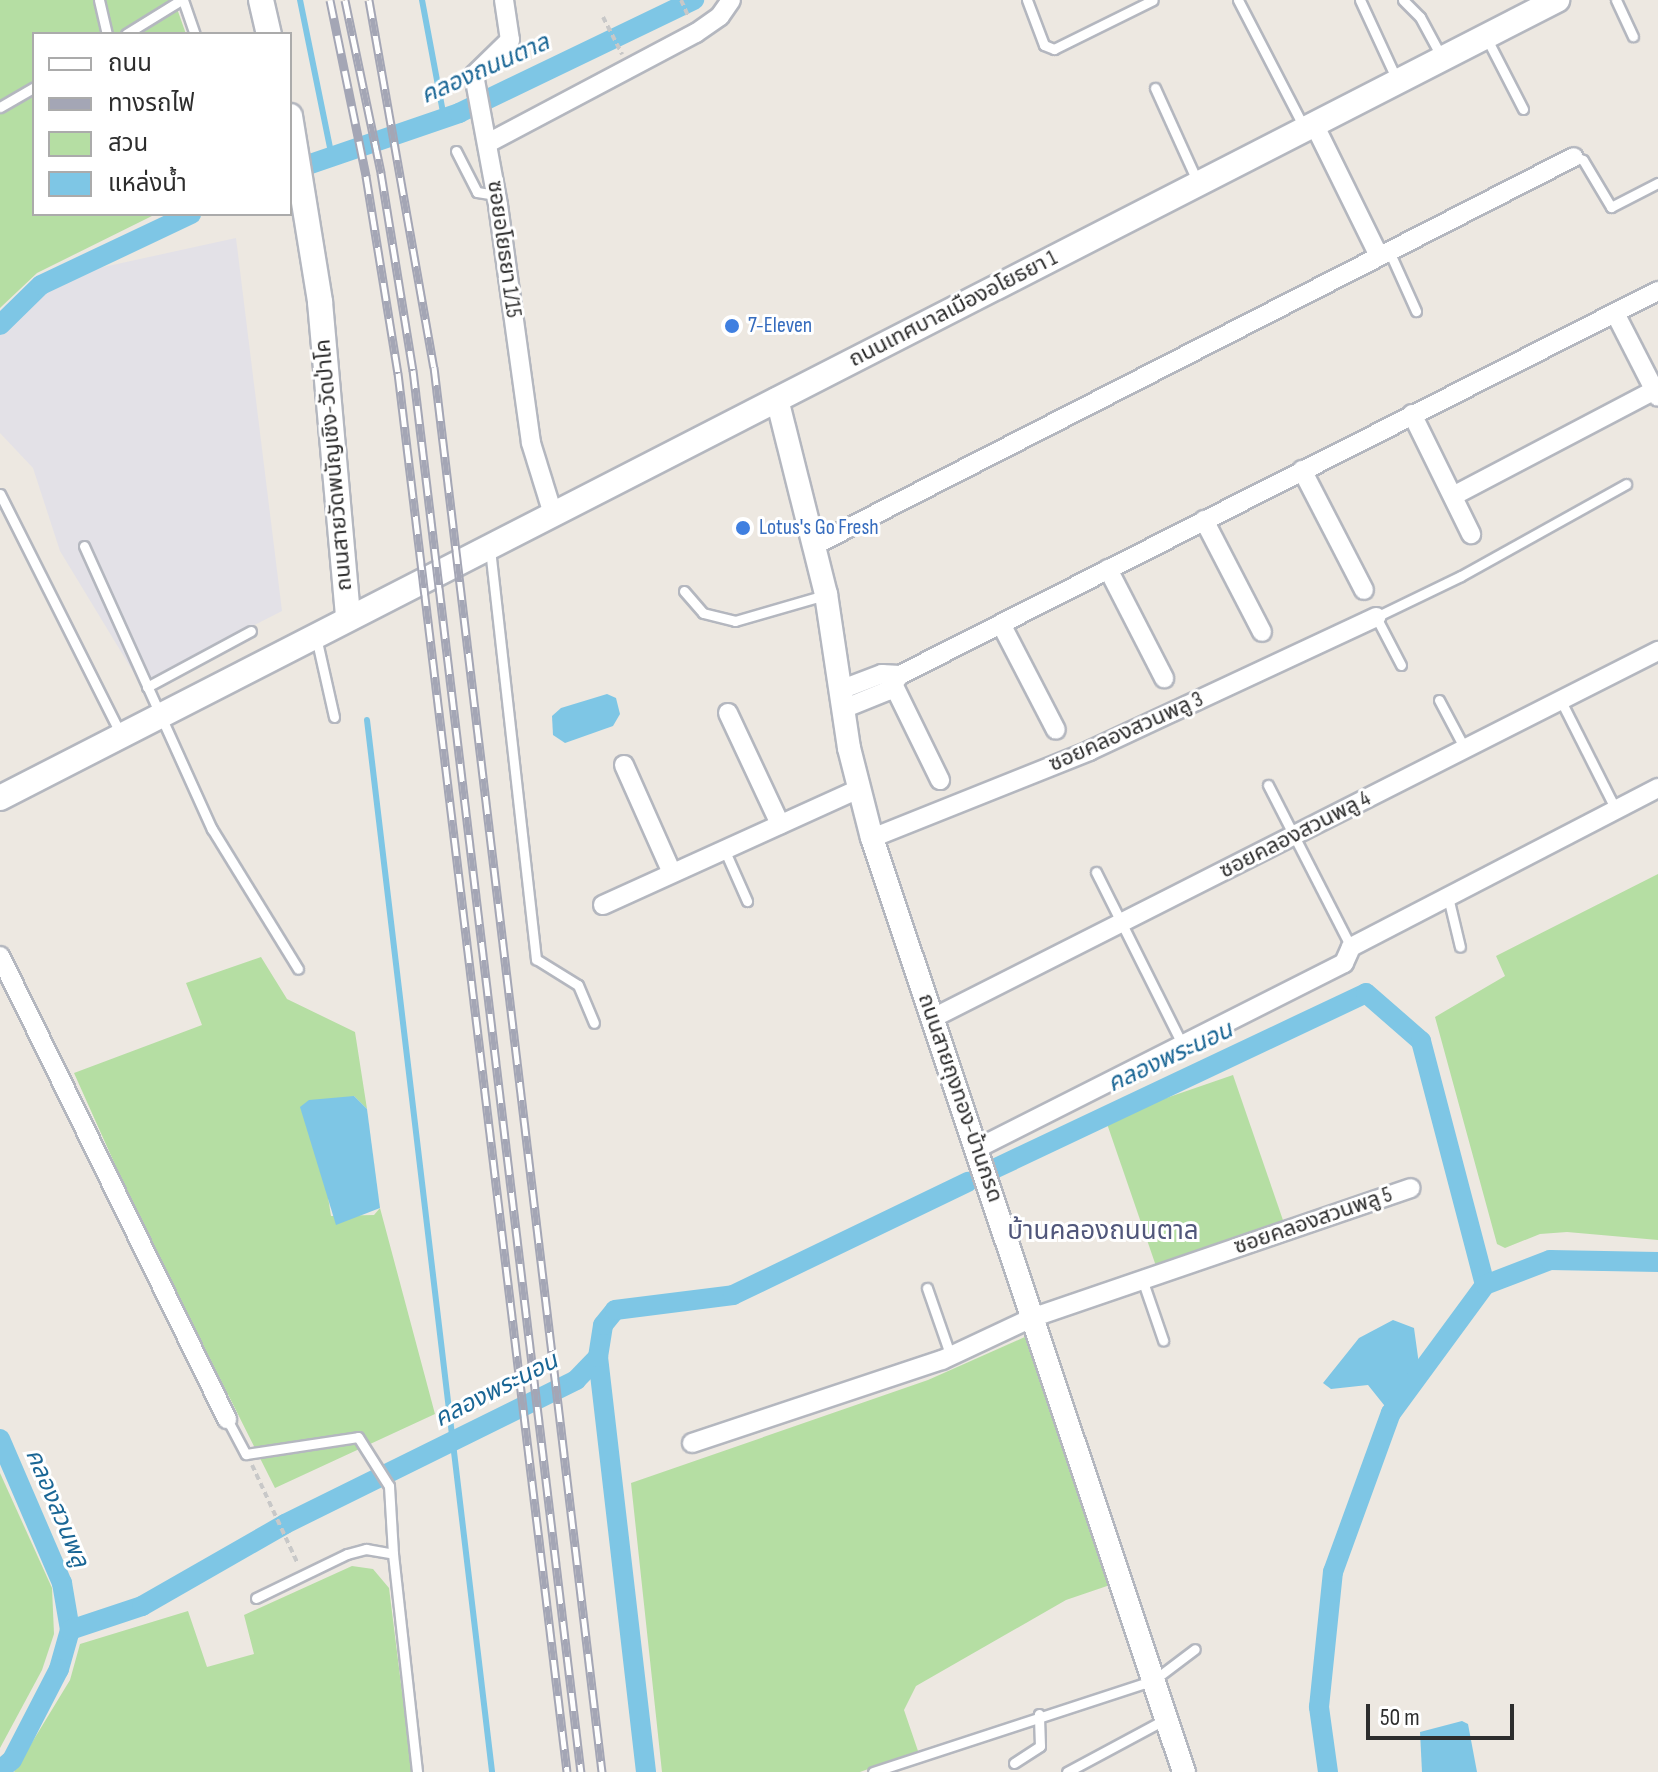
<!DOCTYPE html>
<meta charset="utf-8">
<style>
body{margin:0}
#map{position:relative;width:1658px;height:1772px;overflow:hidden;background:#ede8e1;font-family:"Sofia Sans Condensed","Noto Sans Thai",sans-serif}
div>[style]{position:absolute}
.industrial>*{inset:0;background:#e3e1e7}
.green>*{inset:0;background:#b5dea3;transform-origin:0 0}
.water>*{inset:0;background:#7ec6e5}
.stream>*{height:6px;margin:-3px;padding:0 3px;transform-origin:3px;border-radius:3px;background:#7ec6e5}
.canal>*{height:20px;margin:-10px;padding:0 10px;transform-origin:10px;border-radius:10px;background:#7ec6e5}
.path>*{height:4px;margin-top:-2px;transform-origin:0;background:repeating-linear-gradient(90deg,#c8c8c8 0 6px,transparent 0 10px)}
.roads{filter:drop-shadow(2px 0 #b4b7bf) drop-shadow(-2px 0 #b4b7bf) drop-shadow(0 2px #b4b7bf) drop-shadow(0 -2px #b4b7bf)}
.service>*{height:9px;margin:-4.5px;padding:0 4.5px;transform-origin:4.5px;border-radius:4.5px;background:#fff}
.minor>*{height:18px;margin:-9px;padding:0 9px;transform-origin:9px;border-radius:9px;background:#fff}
.tertiary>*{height:22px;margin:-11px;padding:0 11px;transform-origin:11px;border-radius:11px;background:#fff}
.secondary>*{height:24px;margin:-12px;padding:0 12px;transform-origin:12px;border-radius:12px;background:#fff}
.rail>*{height:9px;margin-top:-4.5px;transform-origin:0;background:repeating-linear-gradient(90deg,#fff 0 18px,#a4a6b5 0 36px);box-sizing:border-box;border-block:2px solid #a4a6b5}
.dots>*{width:22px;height:22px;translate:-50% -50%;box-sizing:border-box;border:4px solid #fff;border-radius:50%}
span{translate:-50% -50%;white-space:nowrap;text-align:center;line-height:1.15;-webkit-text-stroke:6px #fff;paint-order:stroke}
.street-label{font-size:22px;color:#2d2d2d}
.shop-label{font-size:22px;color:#366cbe}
.left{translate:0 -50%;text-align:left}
.water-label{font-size:24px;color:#1a6695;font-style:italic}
.quarter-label{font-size:26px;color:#51577b}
.legend{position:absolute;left:32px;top:32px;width:260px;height:184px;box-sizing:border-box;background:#fff;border:2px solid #ababab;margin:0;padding:10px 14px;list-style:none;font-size:24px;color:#2d2d2d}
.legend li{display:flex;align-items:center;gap:16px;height:40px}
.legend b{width:40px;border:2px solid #ababab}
.scale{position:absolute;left:1366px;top:1704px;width:148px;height:36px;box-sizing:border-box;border:4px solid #2d2d2d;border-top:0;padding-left:10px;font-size:24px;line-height:28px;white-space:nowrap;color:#2d2d2d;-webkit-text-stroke:6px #fff;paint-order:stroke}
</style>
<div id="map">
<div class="industrial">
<div style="clip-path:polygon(236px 238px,282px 611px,140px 683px,60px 551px,33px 468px,0 433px,0 335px,44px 292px,85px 271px)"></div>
</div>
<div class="green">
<div style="clip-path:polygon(0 0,174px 0,186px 34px,34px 34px,34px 214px,156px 214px,37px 273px,0 308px)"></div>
<div style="clip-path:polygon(1658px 874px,1658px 1240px,1567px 1232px,1540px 1234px,1505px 1248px,1497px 1244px,1435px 1017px,1505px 976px,1496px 956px)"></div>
<div style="clip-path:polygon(261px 957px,287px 999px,355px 1032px,367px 1109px,354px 1096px,325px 1178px,331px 1216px,374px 1215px,380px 1208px,435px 1414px,275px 1488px,134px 1207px,74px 1073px,202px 1025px,186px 983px)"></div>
<div style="left:1233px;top:1075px;width:156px;height:135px;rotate:71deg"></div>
<div style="clip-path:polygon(1027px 1336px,1110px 1585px,1066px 1600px,916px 1686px,904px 1710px,918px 1751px,860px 1772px,662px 1772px,631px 1483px,928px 1380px)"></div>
<div style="clip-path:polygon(0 1473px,52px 1588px,54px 1634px,42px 1670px,0 1748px)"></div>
<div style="clip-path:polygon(352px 1566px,373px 1569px,389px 1588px,412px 1772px,14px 1772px,70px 1680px,80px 1644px,188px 1611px,207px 1667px,254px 1654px,244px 1615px)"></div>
</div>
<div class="water">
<div style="clip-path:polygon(607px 694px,616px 698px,620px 714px,613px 726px,565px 743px,553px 735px,552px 716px,561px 708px)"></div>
<div style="clip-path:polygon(354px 1096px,367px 1109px,380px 1208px,336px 1225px,300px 1107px,309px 1100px)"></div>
<div style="clip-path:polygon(1393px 1320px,1414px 1328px,1422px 1386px,1401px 1410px,1388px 1410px,1368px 1385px,1331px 1389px,1323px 1383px,1359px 1338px)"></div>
<div style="clip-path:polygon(1462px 1721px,1468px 1724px,1477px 1772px,1422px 1772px,1420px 1732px)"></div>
</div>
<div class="stream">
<div style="left:300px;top:0;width:160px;rotate:78.5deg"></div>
<div style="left:422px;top:0;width:120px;rotate:79.4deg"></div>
<div style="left:367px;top:720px;width:1059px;rotate:83.22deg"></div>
</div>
<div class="canal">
<div style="left:290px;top:171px;width:179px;rotate:-18.9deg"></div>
<div style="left:459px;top:113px;width:261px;rotate:-25.7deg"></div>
<div style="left:0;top:325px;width:57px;rotate:-44.3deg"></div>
<div style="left:41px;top:285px;width:166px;rotate:-25.3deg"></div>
<div style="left:996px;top:1168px;width:409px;rotate:-25.3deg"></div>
<div style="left:1366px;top:993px;width:73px;rotate:41.1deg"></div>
<div style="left:1421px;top:1041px;width:252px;rotate:75.3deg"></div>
<div style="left:598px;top:1357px;width:418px;rotate:83.4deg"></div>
<div style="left:0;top:1439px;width:157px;rotate:66.7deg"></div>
<div style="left:62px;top:1583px;width:48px;rotate:80.3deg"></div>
<div style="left:70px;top:1630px;width:41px;rotate:105.8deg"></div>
<div style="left:59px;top:1669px;width:102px;rotate:117.3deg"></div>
<div style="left:12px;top:1760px;width:16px;rotate:140deg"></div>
<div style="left:70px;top:1630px;width:76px;rotate:-18.4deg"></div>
<div style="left:142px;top:1606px;width:165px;rotate:-29.8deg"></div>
<div style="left:285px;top:1524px;width:325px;rotate:-26.3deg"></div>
<div style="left:576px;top:1380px;width:32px;rotate:-46deg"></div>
<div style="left:598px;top:1357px;width:32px;rotate:-81deg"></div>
<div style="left:603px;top:1325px;width:19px;rotate:-51deg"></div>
<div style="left:615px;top:1310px;width:119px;rotate:-7.2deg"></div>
<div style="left:733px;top:1295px;width:261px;rotate:-25.7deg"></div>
<div style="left:1328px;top:1772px;width:66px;rotate:-97.9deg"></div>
<div style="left:1319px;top:1707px;width:136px;rotate:-84.1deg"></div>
<div style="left:1333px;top:1572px;width:169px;rotate:-70deg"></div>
<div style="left:1391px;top:1413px;width:159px;rotate:-53.7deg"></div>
<div style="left:1485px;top:1285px;width:70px;rotate:-21deg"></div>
<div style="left:1550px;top:1260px;width:108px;rotate:1.1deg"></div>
</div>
<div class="path">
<div style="left:681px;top:0;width:17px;rotate:66deg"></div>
<div style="left:603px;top:17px;width:42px;rotate:62.8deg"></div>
<div style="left:252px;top:1465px;width:107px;rotate:65.1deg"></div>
</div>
<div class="roads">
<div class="service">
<div style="left:99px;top:0;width:35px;rotate:77deg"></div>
<div style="left:183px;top:0;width:36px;rotate:71deg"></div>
<div style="left:1027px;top:0;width:48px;rotate:69.3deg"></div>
<div style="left:1044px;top:45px;width:11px;rotate:22deg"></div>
<div style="left:1054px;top:49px;width:110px;rotate:-26.3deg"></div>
<div style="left:1238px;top:0;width:145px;rotate:62.6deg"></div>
<div style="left:1360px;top:0;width:88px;rotate:65.2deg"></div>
<div style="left:1403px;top:0;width:24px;rotate:45deg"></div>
<div style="left:1420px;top:17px;width:44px;rotate:61.7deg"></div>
<div style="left:1616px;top:0;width:40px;rotate:65deg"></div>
<div style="left:126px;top:34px;width:65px;rotate:-31.7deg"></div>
<div style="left:1486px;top:37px;width:81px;rotate:62.8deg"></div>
<div style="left:1155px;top:88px;width:104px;rotate:65.6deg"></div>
<div style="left:0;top:107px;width:39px;rotate:-30deg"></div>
<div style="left:456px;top:151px;width:46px;rotate:62.9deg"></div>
<div style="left:477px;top:192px;width:19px;rotate:9deg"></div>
<div style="left:1574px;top:157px;width:9px;rotate:18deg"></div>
<div style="left:1583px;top:160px;width:55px;rotate:59.2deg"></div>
<div style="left:1611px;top:207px;width:53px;rotate:-27.1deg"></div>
<div style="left:1389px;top:251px;width:66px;rotate:65.8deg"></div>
<div style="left:0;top:494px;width:270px;rotate:63.3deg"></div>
<div style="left:84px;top:546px;width:311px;rotate:65.7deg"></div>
<div style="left:212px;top:829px;width:164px;rotate:58.4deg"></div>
<div style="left:490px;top:549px;width:413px;rotate:83.6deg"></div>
<div style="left:536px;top:959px;width:49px;rotate:31.8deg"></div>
<div style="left:578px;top:985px;width:41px;rotate:67.2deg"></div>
<div style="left:684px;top:591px;width:29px;rotate:49deg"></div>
<div style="left:703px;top:613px;width:33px;rotate:14deg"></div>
<div style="left:735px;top:621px;width:94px;rotate:-16.1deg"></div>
<div style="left:316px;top:637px;width:82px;rotate:77.3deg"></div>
<div style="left:1401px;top:665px;width:54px;rotate:-117.5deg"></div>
<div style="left:1376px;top:617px;width:94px;rotate:-25.8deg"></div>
<div style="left:1461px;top:576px;width:189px;rotate:-29.1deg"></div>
<div style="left:147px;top:687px;width:118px;rotate:-28.3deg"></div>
<div style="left:1439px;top:700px;width:55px;rotate:62deg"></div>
<div style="left:1561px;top:701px;width:122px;rotate:63.2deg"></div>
<div style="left:1268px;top:785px;width:182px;rotate:62.9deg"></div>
<div style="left:724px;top:849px;width:57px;rotate:66.1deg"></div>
<div style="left:1096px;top:872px;width:192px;rotate:63.4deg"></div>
<div style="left:1448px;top:897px;width:51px;rotate:76.5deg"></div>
<div style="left:1142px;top:1279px;width:65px;rotate:71deg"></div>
<div style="left:927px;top:1288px;width:70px;rotate:70.8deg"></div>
<div style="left:227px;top:1419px;width:40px;rotate:62deg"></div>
<div style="left:246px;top:1454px;width:113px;rotate:-8.6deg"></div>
<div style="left:358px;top:1437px;width:58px;rotate:57.7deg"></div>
<div style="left:389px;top:1486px;width:68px;rotate:86.6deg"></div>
<div style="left:256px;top:1598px;width:101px;rotate:-25.8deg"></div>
<div style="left:347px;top:1554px;width:20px;rotate:-15deg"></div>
<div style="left:366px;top:1549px;width:27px;rotate:10deg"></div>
<div style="left:393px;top:1554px;width:219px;rotate:83.7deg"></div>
<div style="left:1014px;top:1763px;width:31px;rotate:-33deg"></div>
<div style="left:1040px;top:1746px;width:32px;rotate:-92deg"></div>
<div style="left:873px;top:1772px;width:296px;rotate:-18.1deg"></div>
<div style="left:1154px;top:1680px;width:51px;rotate:-37.1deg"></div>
<div style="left:1067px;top:1772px;width:112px;rotate:-28.2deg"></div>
</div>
<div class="minor">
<div style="left:504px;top:0;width:40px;rotate:81.5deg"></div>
<div style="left:510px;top:40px;width:50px;rotate:135.8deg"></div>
<div style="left:474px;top:75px;width:132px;rotate:79.5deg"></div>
<div style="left:498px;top:205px;width:240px;rotate:82.1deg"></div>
<div style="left:531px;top:443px;width:74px;rotate:72.8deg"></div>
<div style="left:1314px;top:124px;width:147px;rotate:63.8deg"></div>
<div style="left:488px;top:143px;width:235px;rotate:-27.9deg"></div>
<div style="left:696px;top:33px;width:29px;rotate:-35deg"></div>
<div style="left:720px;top:16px;width:19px;rotate:-55deg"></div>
<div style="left:1615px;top:313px;width:94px;rotate:62.9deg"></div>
<div style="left:1412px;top:414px;width:134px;rotate:63.8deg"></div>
<div style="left:1302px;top:470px;width:135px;rotate:62.7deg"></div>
<div style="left:1453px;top:496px;width:228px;rotate:-27.7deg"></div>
<div style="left:1204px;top:520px;width:126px;rotate:62.6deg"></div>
<div style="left:815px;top:545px;width:852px;rotate:-27.08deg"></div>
<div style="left:1108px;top:569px;width:123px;rotate:62.8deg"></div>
<div style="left:1001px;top:624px;width:119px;rotate:62.6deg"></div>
<div style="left:893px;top:684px;width:107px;rotate:63.9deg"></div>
<div style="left:840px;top:690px;width:45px;rotate:-20.9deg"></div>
<div style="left:882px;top:674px;width:18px;rotate:3deg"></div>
<div style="left:843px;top:709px;width:48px;rotate:-22.2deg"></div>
<div style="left:887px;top:691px;width:21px;rotate:-51deg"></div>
<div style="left:900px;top:675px;width:850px;rotate:-26.87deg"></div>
<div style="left:728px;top:713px;width:123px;rotate:64.9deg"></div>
<div style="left:624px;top:765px;width:118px;rotate:66deg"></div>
<div style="left:872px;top:838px;width:234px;rotate:-21.8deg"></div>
<div style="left:1089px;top:751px;width:317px;rotate:-25deg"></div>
<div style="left:603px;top:905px;width:281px;rotate:-24.4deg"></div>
<div style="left:0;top:956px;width:516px;rotate:63.88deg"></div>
<div style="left:933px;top:1018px;width:813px;rotate:-26.85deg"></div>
<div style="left:978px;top:1148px;width:410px;rotate:-26.8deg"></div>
<div style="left:1344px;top:963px;width:17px;rotate:-66deg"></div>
<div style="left:1351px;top:947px;width:346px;rotate:-27.4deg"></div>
<div style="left:692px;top:1443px;width:263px;rotate:-18.4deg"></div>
<div style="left:942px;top:1360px;width:102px;rotate:-25.1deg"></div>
<div style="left:1034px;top:1317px;width:398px;rotate:-18.9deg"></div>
</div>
<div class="tertiary">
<div style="left:777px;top:399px;width:201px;rotate:75.9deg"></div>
<div style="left:826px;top:594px;width:156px;rotate:81.5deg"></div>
<div style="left:849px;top:748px;width:93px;rotate:75.7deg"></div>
<div style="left:872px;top:838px;width:985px;rotate:71.53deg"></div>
</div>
<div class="secondary">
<div style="left:261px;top:0;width:35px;rotate:77deg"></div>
<div style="left:290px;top:116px;width:188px;rotate:80.8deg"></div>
<div style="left:320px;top:302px;width:316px;rotate:84.9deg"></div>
<div style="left:0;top:798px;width:1750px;rotate:-27.14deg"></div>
</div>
</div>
<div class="rail">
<div style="left:330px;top:0;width:180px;rotate:78.4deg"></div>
<div style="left:366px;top:176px;width:200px;rotate:80.8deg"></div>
<div style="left:398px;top:373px;width:1409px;rotate:83.11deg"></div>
<div style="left:345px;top:0;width:177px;rotate:78.2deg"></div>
<div style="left:381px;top:173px;width:200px;rotate:80.8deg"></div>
<div style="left:413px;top:370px;width:1412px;rotate:83.17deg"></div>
<div style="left:369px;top:0;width:373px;rotate:80deg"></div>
<div style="left:434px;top:367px;width:1415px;rotate:83.18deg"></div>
</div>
<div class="dots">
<div style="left:732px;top:326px;background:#3f7fe0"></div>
<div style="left:743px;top:528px;background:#3f7fe0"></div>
</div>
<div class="street-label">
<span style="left:504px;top:249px;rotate:82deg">ซอยอโยธยา 1/15</span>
<span style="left:953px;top:309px;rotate:-27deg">ถนนเทศบาลเมืองอโยธยา 1</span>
<span style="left:334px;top:465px;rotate:-95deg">ถนนสายวัดพนัญเชิง-วัดป่าโค</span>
<span style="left:1126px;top:732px;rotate:-24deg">ซอยคลองสวนพลู 3</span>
<span style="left:1295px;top:835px;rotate:-27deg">ซอยคลองสวนพลู 4</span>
<span style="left:960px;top:1098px;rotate:71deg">ถนนสายถุงทอง-บ้านกรด</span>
<span style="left:1313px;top:1221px;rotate:-19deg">ซอยคลองสวนพลู 5</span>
</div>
<div class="shop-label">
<span class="left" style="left:748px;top:326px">7-Eleven</span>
<span class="left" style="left:759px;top:528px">Lotus's Go Fresh</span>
</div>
<div class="water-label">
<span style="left:485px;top:69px;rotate:-24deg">คลองถนนตาล</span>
<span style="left:1170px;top:1057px;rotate:-25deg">คลองพระนอน</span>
<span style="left:496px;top:1390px;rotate:-27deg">คลองพระนอน</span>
<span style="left:57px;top:1508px;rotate:67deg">คลองสวนพลู</span>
</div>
<div class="quarter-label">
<span style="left:1103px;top:1232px">บ้านคลองถนนตาล</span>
</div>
<ul class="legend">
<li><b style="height:10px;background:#fff"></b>ถนน</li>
<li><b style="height:10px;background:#a4a6b5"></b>ทางรถไฟ</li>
<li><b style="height:22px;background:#b5dea3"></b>สวน</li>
<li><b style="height:22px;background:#7ec6e5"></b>แหล่งน้ำ</li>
</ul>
<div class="scale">50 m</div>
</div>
